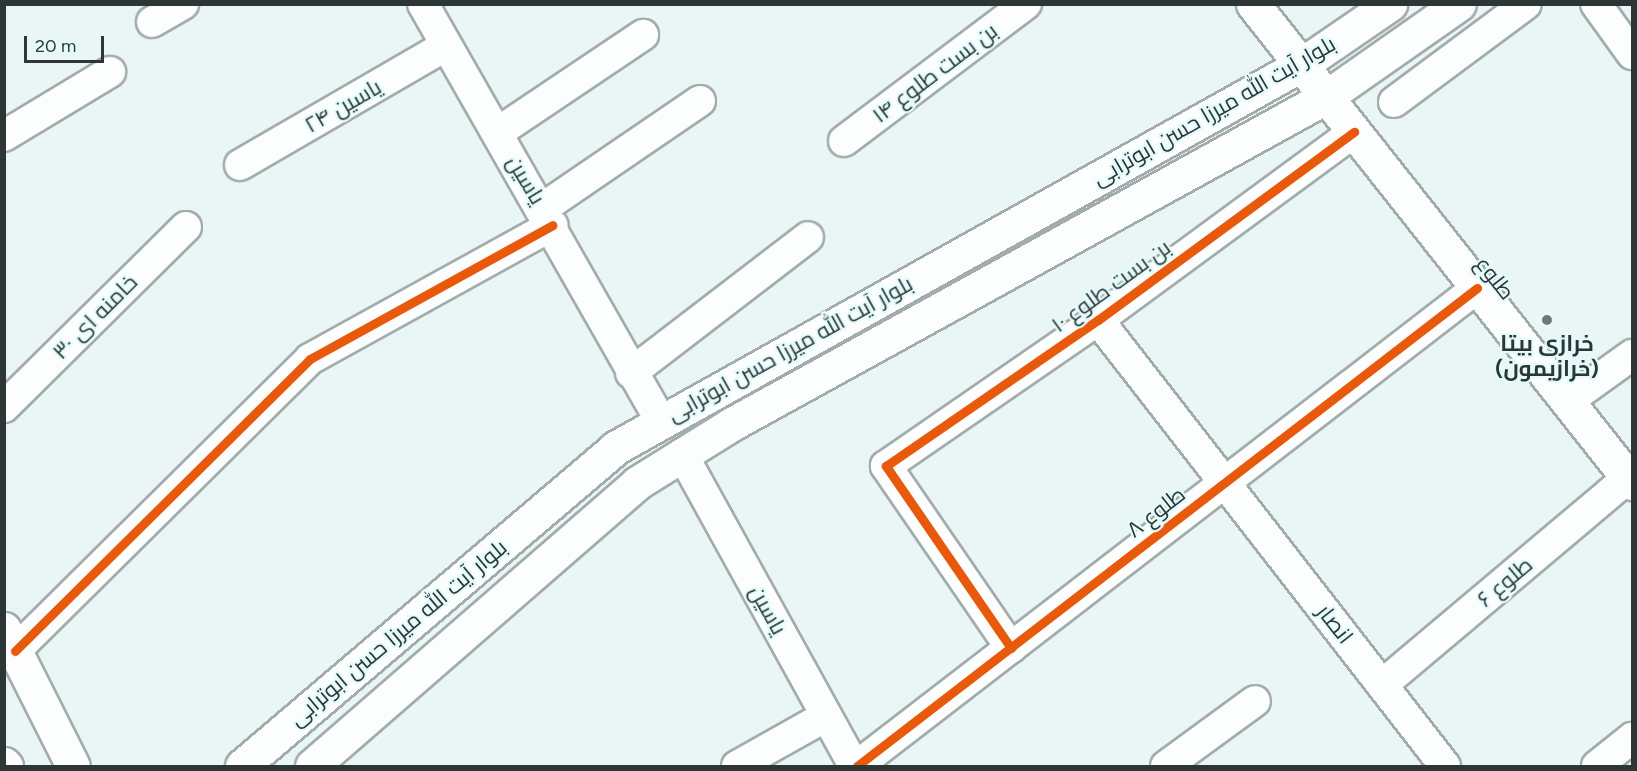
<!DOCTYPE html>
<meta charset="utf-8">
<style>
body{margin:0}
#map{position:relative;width:1637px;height:771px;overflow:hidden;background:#eaf6f6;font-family:Figtree,Cairo,sans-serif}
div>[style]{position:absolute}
.roads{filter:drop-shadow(2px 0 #a3acac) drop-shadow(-2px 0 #a3acac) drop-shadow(0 2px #a3acac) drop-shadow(0 -2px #a3acac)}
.street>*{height:30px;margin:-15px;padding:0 15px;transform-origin:15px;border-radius:15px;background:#fcfefe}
.secondary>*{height:33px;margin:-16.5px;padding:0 16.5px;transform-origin:16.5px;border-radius:16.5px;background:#fcfefe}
.primary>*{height:33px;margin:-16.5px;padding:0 16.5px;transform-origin:16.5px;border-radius:16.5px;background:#fcfefe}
.cycleway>*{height:9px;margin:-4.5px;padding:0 4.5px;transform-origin:4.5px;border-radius:4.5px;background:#e8590c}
.dots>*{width:16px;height:16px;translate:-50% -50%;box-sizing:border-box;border:3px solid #e5fbfb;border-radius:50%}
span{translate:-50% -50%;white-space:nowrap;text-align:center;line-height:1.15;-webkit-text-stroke:4.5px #e5fbfb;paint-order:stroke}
.street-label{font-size:22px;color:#2d3636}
.poi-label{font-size:22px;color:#2d3636;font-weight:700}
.frame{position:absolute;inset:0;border:6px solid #2d3636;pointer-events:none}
.scale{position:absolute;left:24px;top:36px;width:80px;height:27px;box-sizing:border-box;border:3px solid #2d3636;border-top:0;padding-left:8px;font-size:18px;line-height:21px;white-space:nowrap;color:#2d3636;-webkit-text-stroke:4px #e5fbfb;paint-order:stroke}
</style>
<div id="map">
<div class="roads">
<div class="street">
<div style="left:423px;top:4px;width:480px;rotate:60.3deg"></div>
<div style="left:1596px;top:4px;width:62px;rotate:54.2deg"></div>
<div style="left:152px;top:22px;width:36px;rotate:-30deg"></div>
<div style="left:1394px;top:102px;width:164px;rotate:-36.6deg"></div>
<div style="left:497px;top:133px;width:176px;rotate:-33.9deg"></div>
<div style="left:4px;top:136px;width:124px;rotate:-31.1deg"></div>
<div style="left:844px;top:141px;width:228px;rotate:-37deg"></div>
<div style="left:240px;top:165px;width:237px;rotate:-30.1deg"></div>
<div style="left:543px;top:208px;width:190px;rotate:-34.3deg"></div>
<div style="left:1098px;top:320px;width:565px;rotate:52.12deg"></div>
<div style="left:631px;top:373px;width:223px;rotate:-37.5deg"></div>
<div style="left:1568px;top:401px;width:79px;rotate:-35.7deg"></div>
<div style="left:4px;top:407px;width:256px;rotate:-44.7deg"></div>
<div style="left:682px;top:454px;width:356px;rotate:61.1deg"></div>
<div style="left:1011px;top:648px;width:221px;rotate:-124.5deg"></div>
<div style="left:886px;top:466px;width:257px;rotate:-34.6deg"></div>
<div style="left:1098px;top:320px;width:318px;rotate:-36.3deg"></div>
<div style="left:15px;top:651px;width:415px;rotate:-44.7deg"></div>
<div style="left:310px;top:359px;width:277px;rotate:-28.9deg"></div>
<div style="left:1382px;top:685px;width:322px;rotate:-40.1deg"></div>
<div style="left:737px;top:766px;width:102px;rotate:-29.3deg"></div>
<div style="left:857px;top:766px;width:783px;rotate:-37.63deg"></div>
<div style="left:1166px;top:766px;width:110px;rotate:-36.1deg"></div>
<div style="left:1597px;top:766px;width:45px;rotate:-38.7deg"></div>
</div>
<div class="secondary">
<div style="left:1253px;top:4px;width:611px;rotate:51.65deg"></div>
<div style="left:242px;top:766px;width:490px;rotate:-40.4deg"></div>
<div style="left:615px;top:448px;width:786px;rotate:-29.18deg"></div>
<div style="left:1301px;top:65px;width:108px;rotate:-34.4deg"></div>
<div style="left:312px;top:766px;width:431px;rotate:-41deg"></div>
<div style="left:637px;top:483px;width:110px;rotate:-31.9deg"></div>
<div style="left:730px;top:425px;width:680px;rotate:-28.83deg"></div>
<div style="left:1326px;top:97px;width:162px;rotate:-35deg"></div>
</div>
<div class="primary">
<div style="left:4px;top:629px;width:153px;rotate:63.3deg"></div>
<div style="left:4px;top:764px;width:3px;rotate:45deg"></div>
</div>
</div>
<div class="cycleway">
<div style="left:1011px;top:648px;width:221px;rotate:-124.5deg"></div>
<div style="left:886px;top:466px;width:257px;rotate:-34.6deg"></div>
<div style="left:1098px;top:320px;width:318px;rotate:-36.3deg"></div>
<div style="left:15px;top:651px;width:415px;rotate:-44.7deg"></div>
<div style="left:310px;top:359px;width:277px;rotate:-28.9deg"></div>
<div style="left:857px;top:766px;width:783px;rotate:-37.63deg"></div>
</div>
<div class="dots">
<div style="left:1547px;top:320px;background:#6f7979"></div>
</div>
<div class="street-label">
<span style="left:935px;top:73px;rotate:-37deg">بن بست طلوع ۱۴</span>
<span style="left:343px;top:106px;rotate:-30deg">یاسین ۲۴</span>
<span style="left:1214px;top:111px;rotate:-30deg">بلوار آیت الله میرزا حسن ابوترابی</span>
<span style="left:526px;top:180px;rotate:59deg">یاسین</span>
<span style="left:1495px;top:278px;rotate:52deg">طلوع</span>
<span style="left:1111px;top:286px;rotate:-36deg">بن بست طلوع ۱۰</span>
<span style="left:95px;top:317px;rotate:-45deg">خامنه ای ۳۰</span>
<span style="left:790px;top:349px;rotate:-29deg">بلوار آیت الله میرزا حسن ابوترابی</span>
<span style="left:1156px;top:512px;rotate:-38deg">طلوع ۸</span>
<span style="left:1505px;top:582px;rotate:-40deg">طلوع ۶</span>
<span style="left:768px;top:610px;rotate:61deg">یاسین</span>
<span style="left:1335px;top:624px;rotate:52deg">انصار</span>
<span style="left:398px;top:633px;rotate:-40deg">بلوار آیت الله میرزا حسن ابوترابی</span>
</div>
<div class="poi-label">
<span style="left:1547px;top:356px">خرازی بیتا<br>(خرازیمون)</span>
</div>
<div class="frame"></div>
<div class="scale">20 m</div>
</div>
